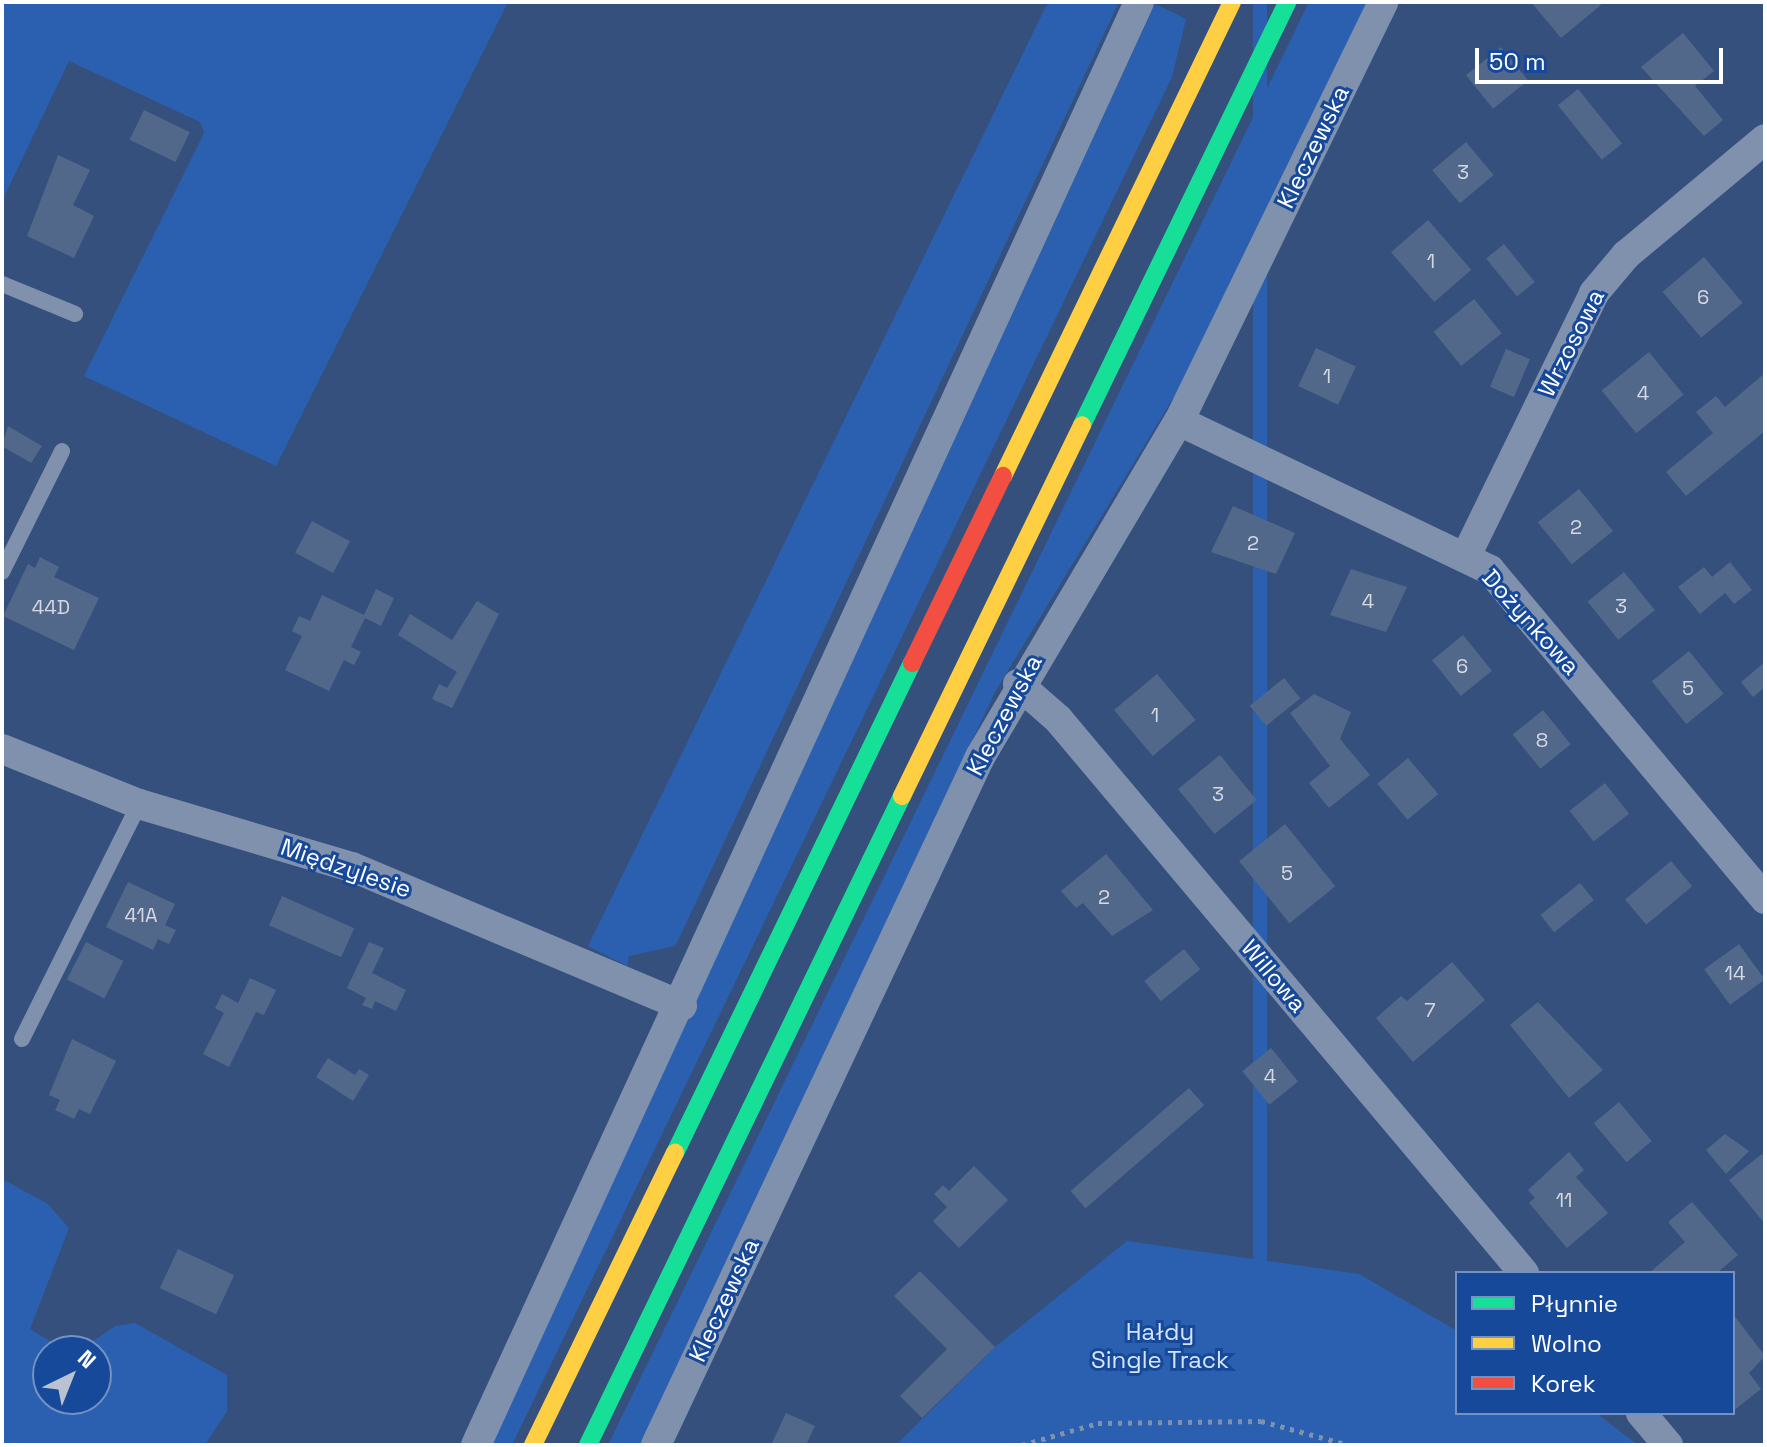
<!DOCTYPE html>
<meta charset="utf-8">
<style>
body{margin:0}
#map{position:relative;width:1767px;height:1447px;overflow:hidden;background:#35507c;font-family:"Space Grotesk",sans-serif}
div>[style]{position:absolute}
.green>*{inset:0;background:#2b60b0;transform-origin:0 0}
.building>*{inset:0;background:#52688b;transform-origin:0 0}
.path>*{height:5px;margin-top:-2.5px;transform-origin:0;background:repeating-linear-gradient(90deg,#8091ae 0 4px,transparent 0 10px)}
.lane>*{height:16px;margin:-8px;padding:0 8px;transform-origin:8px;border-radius:8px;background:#8091ae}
.street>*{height:30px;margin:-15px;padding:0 15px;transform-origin:15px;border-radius:15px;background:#8091ae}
.fast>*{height:18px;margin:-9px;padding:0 9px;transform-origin:9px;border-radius:9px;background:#16e098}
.slow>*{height:18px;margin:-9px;padding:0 9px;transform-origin:9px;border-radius:9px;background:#ffcf43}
.jam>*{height:18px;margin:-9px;padding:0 9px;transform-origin:9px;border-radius:9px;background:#f24e42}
span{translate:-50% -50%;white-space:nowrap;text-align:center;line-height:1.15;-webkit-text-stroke:6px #17499a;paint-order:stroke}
.number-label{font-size:20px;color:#d4d9e2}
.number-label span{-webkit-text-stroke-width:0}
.street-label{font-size:24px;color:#fff}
.park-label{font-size:24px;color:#d3e4fc}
.frame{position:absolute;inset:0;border:4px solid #fff;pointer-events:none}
.legend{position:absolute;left:1455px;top:1271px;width:280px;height:144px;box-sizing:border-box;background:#17499a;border:2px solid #7492c2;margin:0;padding:10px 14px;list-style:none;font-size:24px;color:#fff}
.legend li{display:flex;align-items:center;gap:16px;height:40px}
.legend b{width:40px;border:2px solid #7492c2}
.north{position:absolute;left:32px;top:1335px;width:80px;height:80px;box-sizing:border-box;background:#17499a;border:2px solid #7492c2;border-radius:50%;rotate:43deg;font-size:22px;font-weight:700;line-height:32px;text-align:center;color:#fff}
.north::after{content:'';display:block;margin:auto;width:28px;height:36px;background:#b8c2d1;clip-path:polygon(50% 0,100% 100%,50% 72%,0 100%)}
.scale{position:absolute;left:1475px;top:48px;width:248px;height:36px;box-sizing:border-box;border:4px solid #fff;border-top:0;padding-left:10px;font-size:24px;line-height:28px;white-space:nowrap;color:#fff;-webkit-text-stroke:6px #17499a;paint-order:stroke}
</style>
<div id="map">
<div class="green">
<div style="clip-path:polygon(2px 2px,508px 2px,276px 466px,84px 376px,204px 133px,200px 122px,69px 61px,2px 201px)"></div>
<div style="clip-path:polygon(1048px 2px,1119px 2px,682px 932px,675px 946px,629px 956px,627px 966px,588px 946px)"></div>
<div style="left:1253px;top:2px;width:14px;height:1603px"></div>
<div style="clip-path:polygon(1309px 2px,1367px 2px,1181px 385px,995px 692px,640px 1445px,608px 1445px)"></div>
<div style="clip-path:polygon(1155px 4px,1186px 19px,1172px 77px,512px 1445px,492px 1445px)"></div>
<div style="clip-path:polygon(2px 1179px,48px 1204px,69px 1228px,30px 1329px,66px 1351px,48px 1351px,48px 1399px,96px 1399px,96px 1351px,79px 1351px,115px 1326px,135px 1323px,227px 1375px,227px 1411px,205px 1445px,2px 1445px)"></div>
<div style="clip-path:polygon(1127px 1241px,1359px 1274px,1457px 1331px,1457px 1413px,1596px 1413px,1638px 1445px,896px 1445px,995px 1347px)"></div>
</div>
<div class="building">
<div style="clip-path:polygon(1531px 2px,1599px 2px,1601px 5px,1561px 38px)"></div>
<div style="clip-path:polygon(1683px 33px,1714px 71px,1695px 86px,1723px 120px,1704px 136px,1641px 67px)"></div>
<div style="left:1501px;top:47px;width:43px;height:45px;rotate:51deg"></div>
<div style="left:1578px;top:89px;width:70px;height:26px;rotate:51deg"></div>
<div style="left:144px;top:110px;width:51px;height:33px;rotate:26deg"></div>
<div style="left:1466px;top:142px;width:43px;height:44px;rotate:50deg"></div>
<div style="clip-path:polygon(58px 155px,90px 170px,73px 205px,94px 216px,74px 258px,27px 236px)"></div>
<div style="left:1428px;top:220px;width:66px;height:49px;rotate:49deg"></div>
<div style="left:1504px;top:244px;width:49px;height:23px;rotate:51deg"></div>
<div style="left:1704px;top:257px;width:60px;height:54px;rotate:50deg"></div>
<div style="left:1474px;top:299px;width:44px;height:52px;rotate:51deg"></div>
<div style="left:1316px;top:348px;width:44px;height:42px;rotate:25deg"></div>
<div style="left:1506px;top:349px;width:26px;height:41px;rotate:23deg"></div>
<div style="left:1649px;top:352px;width:55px;height:61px;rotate:51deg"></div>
<div style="clip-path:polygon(1765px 373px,1765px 431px,1686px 496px,1666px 472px,1713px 433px,1696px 412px,1716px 396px,1725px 407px)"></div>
<div style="clip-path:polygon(8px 426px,42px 446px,31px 463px,2px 446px)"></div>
<div style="left:1579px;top:489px;width:54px;height:53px;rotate:51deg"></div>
<div style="clip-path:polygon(1233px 506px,1295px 533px,1276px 574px,1211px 552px)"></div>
<div style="left:312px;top:521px;width:43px;height:36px;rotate:28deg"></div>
<div style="clip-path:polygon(40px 557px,59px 567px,54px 577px,99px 598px,74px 650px,3px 616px,28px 564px,35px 568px)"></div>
<div style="clip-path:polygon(1730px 562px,1752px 590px,1734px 604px,1725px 593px,1700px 614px,1678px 587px,1704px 567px,1712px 577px)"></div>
<div style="clip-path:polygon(1351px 569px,1407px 587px,1386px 632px,1330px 615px)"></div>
<div style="left:1624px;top:572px;width:49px;height:47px;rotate:51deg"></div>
<div style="clip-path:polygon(376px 589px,394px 598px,381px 626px,365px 618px,351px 647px,361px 652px,354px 665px,344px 660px,329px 691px,285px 670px,302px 636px,292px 631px,299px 616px,310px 621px,322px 595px,364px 615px)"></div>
<div style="clip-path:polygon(477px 601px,499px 614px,452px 708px,432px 699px,439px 684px,447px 688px,457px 672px,398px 635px,410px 614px,452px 640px)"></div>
<div style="left:1463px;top:635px;width:46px;height:40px;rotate:51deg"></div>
<div style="left:1689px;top:651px;width:55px;height:48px;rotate:51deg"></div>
<div style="clip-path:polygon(1765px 662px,1765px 687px,1753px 697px,1741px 682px)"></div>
<div style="left:1157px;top:674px;width:60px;height:56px;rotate:50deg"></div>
<div style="left:1284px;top:678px;width:26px;height:44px;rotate:51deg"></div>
<div style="clip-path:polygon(1314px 694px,1351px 712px,1340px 739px,1370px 775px,1329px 808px,1309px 783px,1330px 766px,1290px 713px)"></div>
<div style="left:1543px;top:710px;width:44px;height:39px;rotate:51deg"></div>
<div style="left:1220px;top:755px;width:58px;height:54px;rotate:51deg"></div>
<div style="left:1408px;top:758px;width:47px;height:40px;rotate:50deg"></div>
<div style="left:1605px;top:783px;width:39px;height:45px;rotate:52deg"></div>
<div style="left:1285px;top:824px;width:80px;height:59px;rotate:51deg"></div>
<div style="clip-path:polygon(1106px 854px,1153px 910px,1112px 936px,1083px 903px,1076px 908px,1061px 891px)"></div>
<div style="left:1671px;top:861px;width:33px;height:60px;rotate:50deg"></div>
<div style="clip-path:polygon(128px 882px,175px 904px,165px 925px,176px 930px,169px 944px,158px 939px,153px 950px,106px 927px)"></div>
<div style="left:1580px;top:883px;width:22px;height:51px;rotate:51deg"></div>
<div style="left:282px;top:896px;width:79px;height:32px;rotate:24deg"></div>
<div style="left:86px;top:942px;width:42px;height:42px;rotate:27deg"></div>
<div style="clip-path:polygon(369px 942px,384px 948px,372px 973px,406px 990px,396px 1011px,375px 1001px,372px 1009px,362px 1005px,366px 998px,347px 988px)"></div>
<div style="left:1739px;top:944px;width:44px;height:43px;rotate:54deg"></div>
<div style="left:1184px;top:949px;width:26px;height:51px;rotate:51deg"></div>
<div style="clip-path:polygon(1452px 962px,1485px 1000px,1413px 1062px,1376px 1018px,1401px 996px,1407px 1001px)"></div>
<div style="clip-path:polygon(250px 978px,276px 990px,264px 1015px,256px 1012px,229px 1067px,203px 1054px,224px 1013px,215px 1008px,222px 994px,238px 1003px)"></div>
<div style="clip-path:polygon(1538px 1002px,1603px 1070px,1569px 1098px,1510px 1025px)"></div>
<div style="clip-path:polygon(72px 1039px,116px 1061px,90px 1114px,79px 1109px,74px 1119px,55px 1110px,60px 1100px,49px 1095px)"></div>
<div style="left:1271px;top:1048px;width:43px;height:37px;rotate:51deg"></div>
<div style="clip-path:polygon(328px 1058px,355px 1075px,359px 1069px,369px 1075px,353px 1101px,316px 1077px)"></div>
<div style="left:1189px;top:1088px;width:23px;height:157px;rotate:49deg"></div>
<div style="left:1619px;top:1102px;width:51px;height:33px;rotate:50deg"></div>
<div style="clip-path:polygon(1725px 1134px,1749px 1151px,1726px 1174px,1706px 1150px)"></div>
<div style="clip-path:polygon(1569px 1152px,1584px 1170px,1576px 1177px,1608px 1213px,1567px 1248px,1529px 1203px,1535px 1198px,1528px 1190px)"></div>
<div style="clip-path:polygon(1762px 1154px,1765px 1158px,1765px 1224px,1729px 1180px)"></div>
<div style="clip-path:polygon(974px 1166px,1008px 1200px,959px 1248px,933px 1221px,947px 1207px,934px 1194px,943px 1185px,949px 1191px)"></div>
<div style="clip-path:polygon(1692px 1202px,1738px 1255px,1717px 1273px,1649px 1273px,1685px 1242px,1668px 1222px)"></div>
<div style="left:178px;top:1249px;width:62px;height:43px;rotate:25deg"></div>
<div style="clip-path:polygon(920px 1271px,995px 1347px,922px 1418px,900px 1396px,947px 1349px,894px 1296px)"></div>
<div style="clip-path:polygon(1733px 1314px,1765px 1356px,1749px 1373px,1761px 1389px,1733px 1411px)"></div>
<div style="clip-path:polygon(786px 1413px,815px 1426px,806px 1445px,771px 1445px)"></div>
</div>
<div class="path">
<div style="left:1022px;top:1445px;width:79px;rotate:-16.1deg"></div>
<div style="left:1098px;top:1423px;width:163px;rotate:-0.7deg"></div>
<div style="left:1261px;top:1421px;width:91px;rotate:15.3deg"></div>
</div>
<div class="lane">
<div style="left:2px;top:284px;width:79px;rotate:22.3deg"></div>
<div style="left:2px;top:572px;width:135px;rotate:-63.6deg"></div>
<div style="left:22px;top:1039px;width:263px;rotate:-63.5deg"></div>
</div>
<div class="street">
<div style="left:1179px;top:421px;width:345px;rotate:25.6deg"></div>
<div style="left:1490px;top:570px;width:429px;rotate:50.1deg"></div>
<div style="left:1466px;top:556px;width:292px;rotate:-64deg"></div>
<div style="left:1594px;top:293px;width:50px;rotate:-49.9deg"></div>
<div style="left:1626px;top:255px;width:181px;rotate:-39.8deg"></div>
<div style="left:1018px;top:684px;width:53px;rotate:41.2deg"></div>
<div style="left:1058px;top:719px;width:724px;rotate:49.93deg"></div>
<div style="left:2px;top:749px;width:148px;rotate:21.9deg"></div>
<div style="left:139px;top:804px;width:222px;rotate:16.5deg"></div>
<div style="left:352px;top:867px;width:358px;rotate:22.8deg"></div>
<div style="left:1641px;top:1413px;width:42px;rotate:49.8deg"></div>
<div style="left:476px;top:1445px;width:1588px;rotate:-65.32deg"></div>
<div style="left:656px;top:1445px;width:760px;rotate:-64.78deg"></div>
<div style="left:980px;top:757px;width:391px;rotate:-59.4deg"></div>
<div style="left:1179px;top:421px;width:466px;rotate:-64deg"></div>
</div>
<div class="fast">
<div style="left:1082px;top:425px;width:470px;rotate:-64.1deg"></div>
<div style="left:675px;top:1153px;width:544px;rotate:-64.19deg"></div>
<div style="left:588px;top:1445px;width:721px;rotate:-64.18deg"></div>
</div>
<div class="slow">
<div style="left:1003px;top:476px;width:526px;rotate:-64.21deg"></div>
<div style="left:902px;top:796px;width:412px;rotate:-64.1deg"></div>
<div style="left:533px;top:1445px;width:325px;rotate:-64.1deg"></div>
</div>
<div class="jam">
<div style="left:912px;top:663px;width:208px;rotate:-64.1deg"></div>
</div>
<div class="number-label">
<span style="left:1463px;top:172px">3</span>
<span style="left:1431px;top:261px">1</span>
<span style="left:1703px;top:297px">6</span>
<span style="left:1327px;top:376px">1</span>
<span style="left:1643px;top:393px">4</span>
<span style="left:1576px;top:527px">2</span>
<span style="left:1253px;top:543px">2</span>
<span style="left:1368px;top:601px">4</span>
<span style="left:1621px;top:606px">3</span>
<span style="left:51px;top:607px">44D</span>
<span style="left:1462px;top:666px">6</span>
<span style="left:1688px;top:688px">5</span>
<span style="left:1155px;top:715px">1</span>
<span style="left:1542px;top:740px">8</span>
<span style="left:1218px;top:794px">3</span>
<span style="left:1287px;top:873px">5</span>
<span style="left:1104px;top:897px">2</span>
<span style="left:141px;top:915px">41A</span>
<span style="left:1735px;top:973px">14</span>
<span style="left:1430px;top:1010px">7</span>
<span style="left:1270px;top:1076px">4</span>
<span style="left:1564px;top:1200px">11</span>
</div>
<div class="street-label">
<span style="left:1313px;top:147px;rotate:-64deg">Kleczewska</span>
<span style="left:1571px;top:343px;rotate:-63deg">Wrzosowa</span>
<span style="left:1531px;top:622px;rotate:48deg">Dożynkowa</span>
<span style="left:1004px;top:715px;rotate:-62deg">Kleczewska</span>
<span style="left:346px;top:868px;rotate:19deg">Międzylesie</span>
<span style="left:1274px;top:976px;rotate:50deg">Willowa</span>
<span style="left:724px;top:1300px;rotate:-65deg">Kleczewska</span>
</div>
<div class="park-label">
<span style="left:1160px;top:1346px">Hałdy<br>Single Track</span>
</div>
<div class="frame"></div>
<ul class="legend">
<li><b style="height:10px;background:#16e098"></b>Płynnie</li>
<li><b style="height:10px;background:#ffcf43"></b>Wolno</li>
<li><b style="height:10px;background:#f24e42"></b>Korek</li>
</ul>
<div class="north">N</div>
<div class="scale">50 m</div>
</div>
